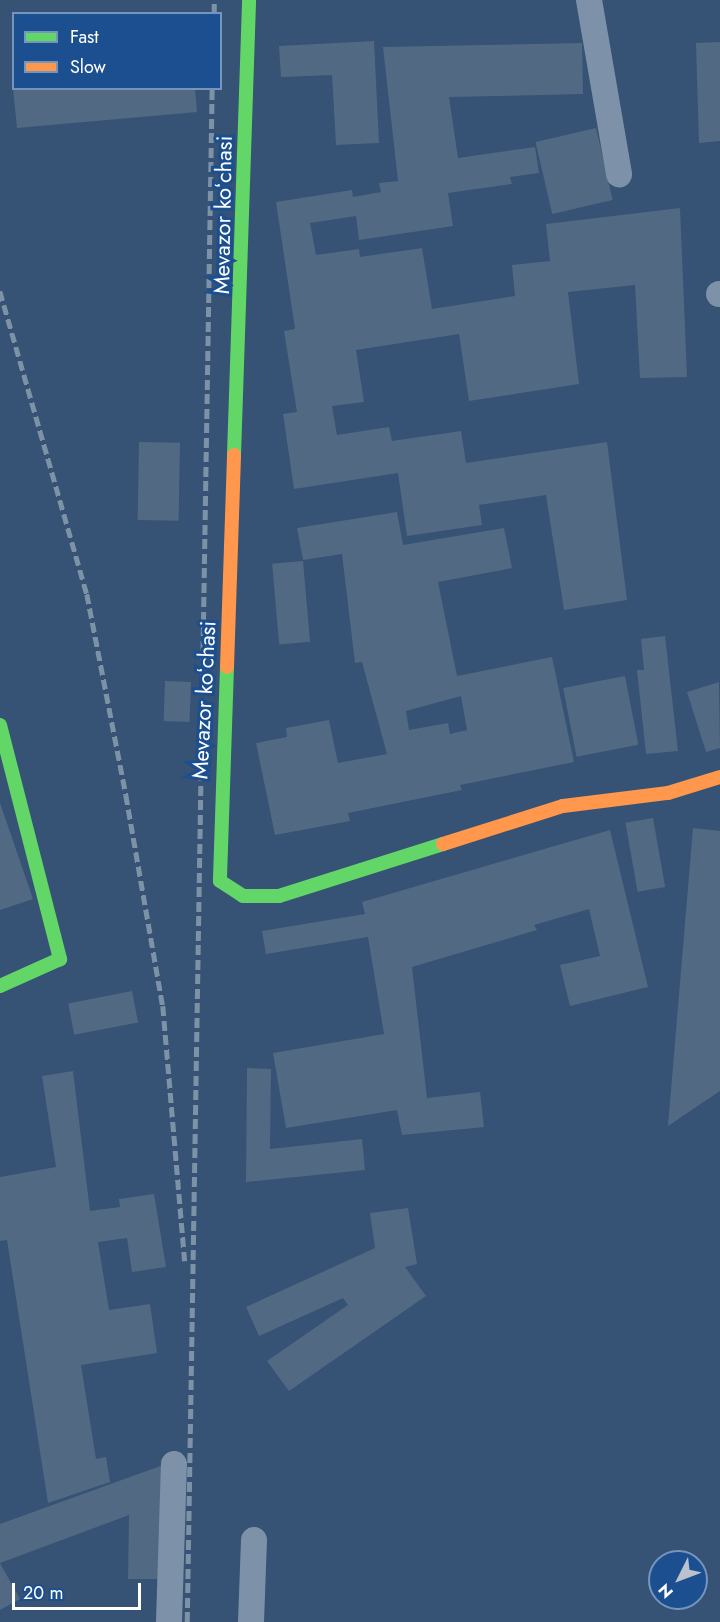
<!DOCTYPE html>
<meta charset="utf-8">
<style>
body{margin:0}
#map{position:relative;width:720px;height:1622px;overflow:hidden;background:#365274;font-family:Jost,sans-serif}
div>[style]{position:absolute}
.building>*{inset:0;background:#526984;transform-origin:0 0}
.lane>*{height:26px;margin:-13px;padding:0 13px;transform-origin:13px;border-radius:13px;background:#7d92a8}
.fast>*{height:14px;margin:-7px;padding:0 7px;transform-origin:7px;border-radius:7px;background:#63d668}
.slow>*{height:14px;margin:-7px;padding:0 7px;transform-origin:7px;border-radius:7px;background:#ff974d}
.rail>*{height:4.5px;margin-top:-2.25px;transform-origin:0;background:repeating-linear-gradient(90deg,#7e92a7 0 10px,transparent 0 14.5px)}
span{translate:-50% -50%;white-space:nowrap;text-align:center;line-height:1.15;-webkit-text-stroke:6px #1b4f8f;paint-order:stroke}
.street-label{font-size:22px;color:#fff}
.legend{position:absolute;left:12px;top:12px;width:210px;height:78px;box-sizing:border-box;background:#1b4f8f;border:2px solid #7695bc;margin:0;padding:8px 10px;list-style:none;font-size:18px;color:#fff}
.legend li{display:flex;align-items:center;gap:12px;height:30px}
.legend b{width:30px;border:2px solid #7695bc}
.north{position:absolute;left:648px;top:1550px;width:60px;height:60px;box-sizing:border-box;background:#1b4f8f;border:2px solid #7695bc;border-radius:50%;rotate:228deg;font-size:16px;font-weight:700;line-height:24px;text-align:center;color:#fff}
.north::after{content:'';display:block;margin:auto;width:21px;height:27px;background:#b9c2ce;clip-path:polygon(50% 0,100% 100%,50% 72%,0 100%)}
.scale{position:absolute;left:12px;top:1583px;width:129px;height:27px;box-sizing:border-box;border:3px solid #fff;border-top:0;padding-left:8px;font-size:18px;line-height:21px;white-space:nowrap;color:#fff;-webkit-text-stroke:4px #1b4f8f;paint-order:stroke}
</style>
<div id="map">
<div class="building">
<div style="clip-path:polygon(374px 41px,379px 143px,336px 145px,332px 75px,281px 77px,279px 46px)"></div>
<div style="clip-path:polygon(720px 42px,720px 141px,699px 143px,696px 43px)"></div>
<div style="clip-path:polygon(582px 43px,583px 94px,449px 97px,458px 158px,535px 147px,539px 173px,510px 177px,512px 184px,448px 193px,453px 226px,359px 240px,356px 216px,310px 223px,316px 255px,359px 249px,360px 257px,422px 248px,432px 309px,515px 296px,512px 265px,550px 261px,546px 224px,680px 208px,687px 377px,640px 378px,635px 285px,568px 292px,579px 384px,469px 401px,459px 334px,356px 350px,364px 402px,332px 406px,337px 435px,389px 427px,392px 441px,461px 431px,466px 463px,607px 442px,627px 600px,564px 610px,546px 495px,479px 505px,482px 525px,407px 536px,398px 473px,294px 489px,283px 414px,297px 412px,284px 331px,295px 329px,276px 202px,352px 190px,353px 197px,381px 192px,379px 183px,398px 181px,383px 47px)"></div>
<div style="clip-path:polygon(13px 88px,195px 88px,197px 112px,17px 128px)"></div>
<div style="left:596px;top:128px;width:74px;height:62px;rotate:77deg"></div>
<div style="left:139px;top:442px;width:41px;height:78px;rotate:1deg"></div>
<div style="clip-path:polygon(evenodd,397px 512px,403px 545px,504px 528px,512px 568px,438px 582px,457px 676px,552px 657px,574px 762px,460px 785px,462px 790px,348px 813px,350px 821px,275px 835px,256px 743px,287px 737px,286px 728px,329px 720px,338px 763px,387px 754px,362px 662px,355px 663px,342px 554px,303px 560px,297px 528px,397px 512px,461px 696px,467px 730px,450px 734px,448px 723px,409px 730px,406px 711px,461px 696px)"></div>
<div style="left:303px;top:561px;width:81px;height:31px;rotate:85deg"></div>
<div style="clip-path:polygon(665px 636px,678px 751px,646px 754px,637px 670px,644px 670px,641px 639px)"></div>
<div style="left:625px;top:676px;width:70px;height:63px;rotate:79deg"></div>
<div style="left:165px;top:681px;width:26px;height:40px;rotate:2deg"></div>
<div style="clip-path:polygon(719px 682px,720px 748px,706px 752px,687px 692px)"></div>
<div style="clip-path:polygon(0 803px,33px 899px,0 910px)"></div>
<div style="left:653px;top:818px;width:70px;height:28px;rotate:80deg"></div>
<div style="clip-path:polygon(693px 828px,720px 831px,720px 1091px,668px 1126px)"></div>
<div style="clip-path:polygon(610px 830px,648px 987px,570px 1006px,560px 965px,600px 956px,589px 909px,534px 925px,537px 930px,412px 967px,427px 1098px,480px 1092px,484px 1127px,402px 1135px,397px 1110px,286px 1128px,273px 1053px,384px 1034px,368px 937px,266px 954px,262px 931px,365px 914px,362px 902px)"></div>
<div style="left:132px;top:991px;width:32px;height:65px;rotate:79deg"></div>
<div style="clip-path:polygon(247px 1068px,271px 1069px,270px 1149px,362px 1139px,365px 1170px,246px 1182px)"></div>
<div style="clip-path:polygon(73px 1071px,90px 1211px,120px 1207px,119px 1199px,154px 1194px,166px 1267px,132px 1272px,127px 1238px,98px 1242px,109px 1310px,150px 1304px,157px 1353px,81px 1365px,96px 1459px,106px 1457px,110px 1482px,48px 1503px,7px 1240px,0 1241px,0 1177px,56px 1167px,42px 1076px)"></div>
<div style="clip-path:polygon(408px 1208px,417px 1264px,405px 1267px,426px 1296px,289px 1391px,267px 1361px,348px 1305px,343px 1298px,259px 1336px,246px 1307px,375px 1248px,370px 1213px)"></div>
<div style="clip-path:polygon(166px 1464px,166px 1579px,128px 1579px,129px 1515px,0 1563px,0 1524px)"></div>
<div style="clip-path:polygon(0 1563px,20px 1599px,0 1610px)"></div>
</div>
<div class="lane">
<div style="left:589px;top:0;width:177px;rotate:80.2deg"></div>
<div style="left:719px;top:294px;width:1px"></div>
<div style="left:169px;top:1622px;width:158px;rotate:-88.2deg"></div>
<div style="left:251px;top:1622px;width:82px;rotate:-87.9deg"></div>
</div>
<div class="fast">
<div style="left:234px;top:455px;width:455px;rotate:-88.1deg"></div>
<div style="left:227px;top:667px;width:214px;rotate:91.9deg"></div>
<div style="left:220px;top:881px;width:27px;rotate:33deg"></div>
<div style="left:243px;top:896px;width:36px"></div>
<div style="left:279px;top:896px;width:172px;rotate:-17.6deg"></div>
<div style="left:0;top:725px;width:242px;rotate:75.6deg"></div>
<div style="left:60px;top:959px;width:66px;rotate:155.8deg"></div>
</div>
<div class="slow">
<div style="left:227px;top:667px;width:212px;rotate:-88.1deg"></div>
<div style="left:443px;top:844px;width:126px;rotate:-17.6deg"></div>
<div style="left:563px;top:806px;width:106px;rotate:-7.1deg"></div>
<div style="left:668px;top:793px;width:54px;rotate:-17.1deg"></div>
</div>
<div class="rail">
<div style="left:214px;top:14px;width:14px;rotate:-90deg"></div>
<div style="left:0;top:291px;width:315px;rotate:74deg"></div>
<div style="left:87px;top:594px;width:205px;rotate:79deg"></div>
<div style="left:126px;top:795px;width:214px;rotate:80.1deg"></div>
<div style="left:163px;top:1006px;width:256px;rotate:85.1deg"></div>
<div style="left:187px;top:1622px;width:1534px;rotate:-89.07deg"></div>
</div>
<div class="street-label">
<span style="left:223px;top:215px;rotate:-89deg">Mevazor koʻchasi</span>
<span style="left:204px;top:700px;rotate:-87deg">Mevazor koʻchasi</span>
</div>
<ul class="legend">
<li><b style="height:8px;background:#63d668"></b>Fast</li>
<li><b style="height:8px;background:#ff974d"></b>Slow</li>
</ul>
<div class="north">N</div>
<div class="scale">20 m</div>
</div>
